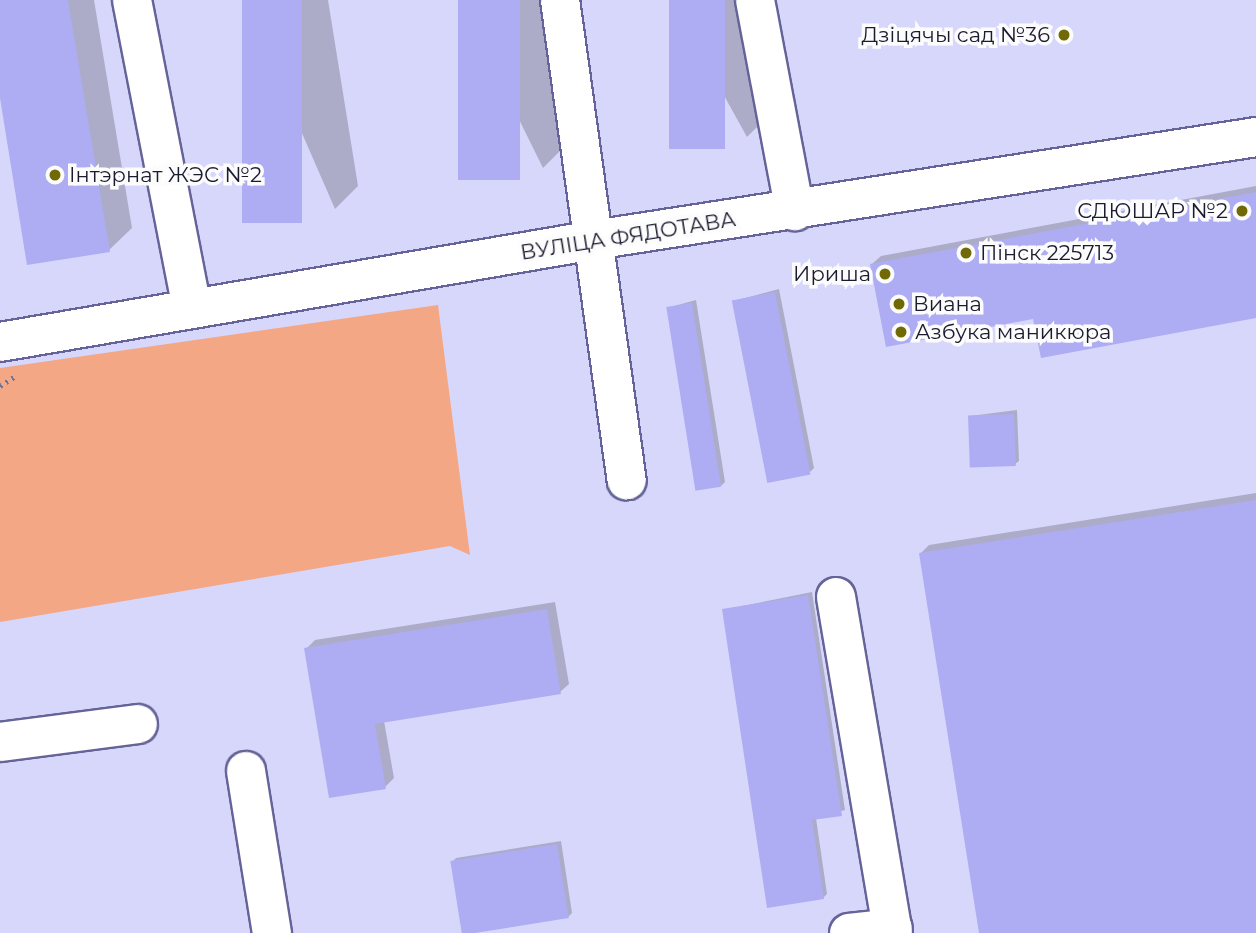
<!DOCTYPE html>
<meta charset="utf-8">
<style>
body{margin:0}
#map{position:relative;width:1256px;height:933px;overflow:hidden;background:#d7d7fb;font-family:Montserrat,sans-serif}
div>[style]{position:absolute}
.green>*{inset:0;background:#f3a785}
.shadow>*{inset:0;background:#0003}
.building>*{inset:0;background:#aeacf2;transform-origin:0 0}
.path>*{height:4.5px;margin-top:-2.25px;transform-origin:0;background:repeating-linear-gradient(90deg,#73738f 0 2px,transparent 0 7px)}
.roads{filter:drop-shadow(2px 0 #656397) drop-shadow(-2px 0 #656397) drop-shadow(0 2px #656397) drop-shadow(0 -2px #656397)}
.minor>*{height:38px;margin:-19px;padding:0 19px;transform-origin:19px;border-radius:19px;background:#fff}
.dots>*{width:19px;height:19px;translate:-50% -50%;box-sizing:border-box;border:4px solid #fcfcfc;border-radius:50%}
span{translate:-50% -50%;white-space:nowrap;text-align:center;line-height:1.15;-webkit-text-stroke:7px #fcfcfc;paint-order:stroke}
.poi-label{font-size:21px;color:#1b1a2f}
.right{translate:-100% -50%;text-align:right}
.left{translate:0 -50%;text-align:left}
.street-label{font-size:21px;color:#1b1a2f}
</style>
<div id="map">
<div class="green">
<div style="clip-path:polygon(438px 305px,470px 555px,450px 546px,0 622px,0 368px)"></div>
</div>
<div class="shadow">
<div style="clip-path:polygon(0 0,94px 0,132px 228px,109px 250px,0 87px)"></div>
<div style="clip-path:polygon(244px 0,328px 0,358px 186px,335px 209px)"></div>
<div style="clip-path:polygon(460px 0,546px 0,566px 145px,543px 168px)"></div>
<div style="clip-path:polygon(671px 0,751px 0,770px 114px,747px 137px)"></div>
<div style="clip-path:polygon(1256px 186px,1256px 316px,1035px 317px,872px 264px,881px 256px)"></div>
<div style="clip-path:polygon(779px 289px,814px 468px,810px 472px,734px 301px)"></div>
<div style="clip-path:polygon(696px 300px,725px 482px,721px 486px,667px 308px)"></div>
<div style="clip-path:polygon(1017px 410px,1019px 461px,1015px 464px,970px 416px)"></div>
<div style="clip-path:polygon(1256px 493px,1256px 933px,981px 933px,920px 554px,929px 545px)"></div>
<div style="clip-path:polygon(812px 592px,845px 810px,816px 818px,827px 894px,823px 898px,723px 610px)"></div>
<div style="clip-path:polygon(555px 602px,569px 684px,560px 692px,384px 721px,394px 778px,385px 787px,306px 649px,315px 640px)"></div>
<div style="clip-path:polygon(561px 841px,572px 913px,568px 917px,463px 933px,452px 862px,456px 858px)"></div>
</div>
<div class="building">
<div style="clip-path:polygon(0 0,68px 0,110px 252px,27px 265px,0 98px)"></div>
<div style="left:242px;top:0;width:60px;height:223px"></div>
<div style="left:458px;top:0;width:62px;height:180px"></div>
<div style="left:669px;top:0;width:56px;height:149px"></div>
<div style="clip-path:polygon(1256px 192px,1256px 318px,1041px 358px,1033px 319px,886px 347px,870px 264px)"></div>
<div style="left:775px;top:292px;width:186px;height:44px;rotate:79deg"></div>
<div style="left:692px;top:303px;width:186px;height:26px;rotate:81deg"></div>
<div style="left:1014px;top:414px;width:52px;height:46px;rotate:88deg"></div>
<div style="clip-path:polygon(1256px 500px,1256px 933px,979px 933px,919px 553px)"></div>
<div style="clip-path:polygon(808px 595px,842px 816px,812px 820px,824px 899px,767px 908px,722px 609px)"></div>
<div style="clip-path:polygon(547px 609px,561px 694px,375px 724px,386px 789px,329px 798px,304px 648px)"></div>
<div style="left:557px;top:844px;width:75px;height:108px;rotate:81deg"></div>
</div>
<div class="path">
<div style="left:0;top:386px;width:20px;rotate:-33deg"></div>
</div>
<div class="roads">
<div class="minor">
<div style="left:132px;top:0;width:314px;rotate:79deg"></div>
<div style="left:560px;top:0;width:485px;rotate:82.1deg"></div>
<div style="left:755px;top:0;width:215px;rotate:79.3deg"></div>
<div style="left:0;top:342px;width:603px;rotate:-9.74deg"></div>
<div style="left:594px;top:240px;width:670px;rotate:-8.84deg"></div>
<div style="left:836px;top:597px;width:341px;rotate:80.4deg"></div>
<div style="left:0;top:742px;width:139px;rotate:-7.4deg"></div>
<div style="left:246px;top:771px;width:164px;rotate:80.9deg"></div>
<div style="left:849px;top:933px;width:44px;rotate:-6.5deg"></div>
</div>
</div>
<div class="dots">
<div style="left:1064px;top:35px;background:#716a04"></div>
<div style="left:55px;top:175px;background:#716a04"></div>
<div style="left:1242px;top:211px;background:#716a04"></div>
<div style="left:966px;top:253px;background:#716a04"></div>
<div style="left:885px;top:274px;background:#716a04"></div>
<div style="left:899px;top:304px;background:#716a04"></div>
<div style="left:901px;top:332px;background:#716a04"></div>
</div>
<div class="poi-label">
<span class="right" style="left:1050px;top:35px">Дзіцячы сад №36</span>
<span class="left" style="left:69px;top:175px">Інтэрнат ЖЭС №2</span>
<span class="right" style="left:1228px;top:211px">СДЮШАР №2</span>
<span class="left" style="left:980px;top:253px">Пінск 225713</span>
<span class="right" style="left:871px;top:274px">Ириша</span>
<span class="left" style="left:913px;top:304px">Виана</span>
<span class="left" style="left:915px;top:332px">Азбука маникюра</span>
</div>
<div class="street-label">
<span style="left:628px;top:236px;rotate:-9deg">ВУЛІЦА ФЯДОТАВА</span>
</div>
</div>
